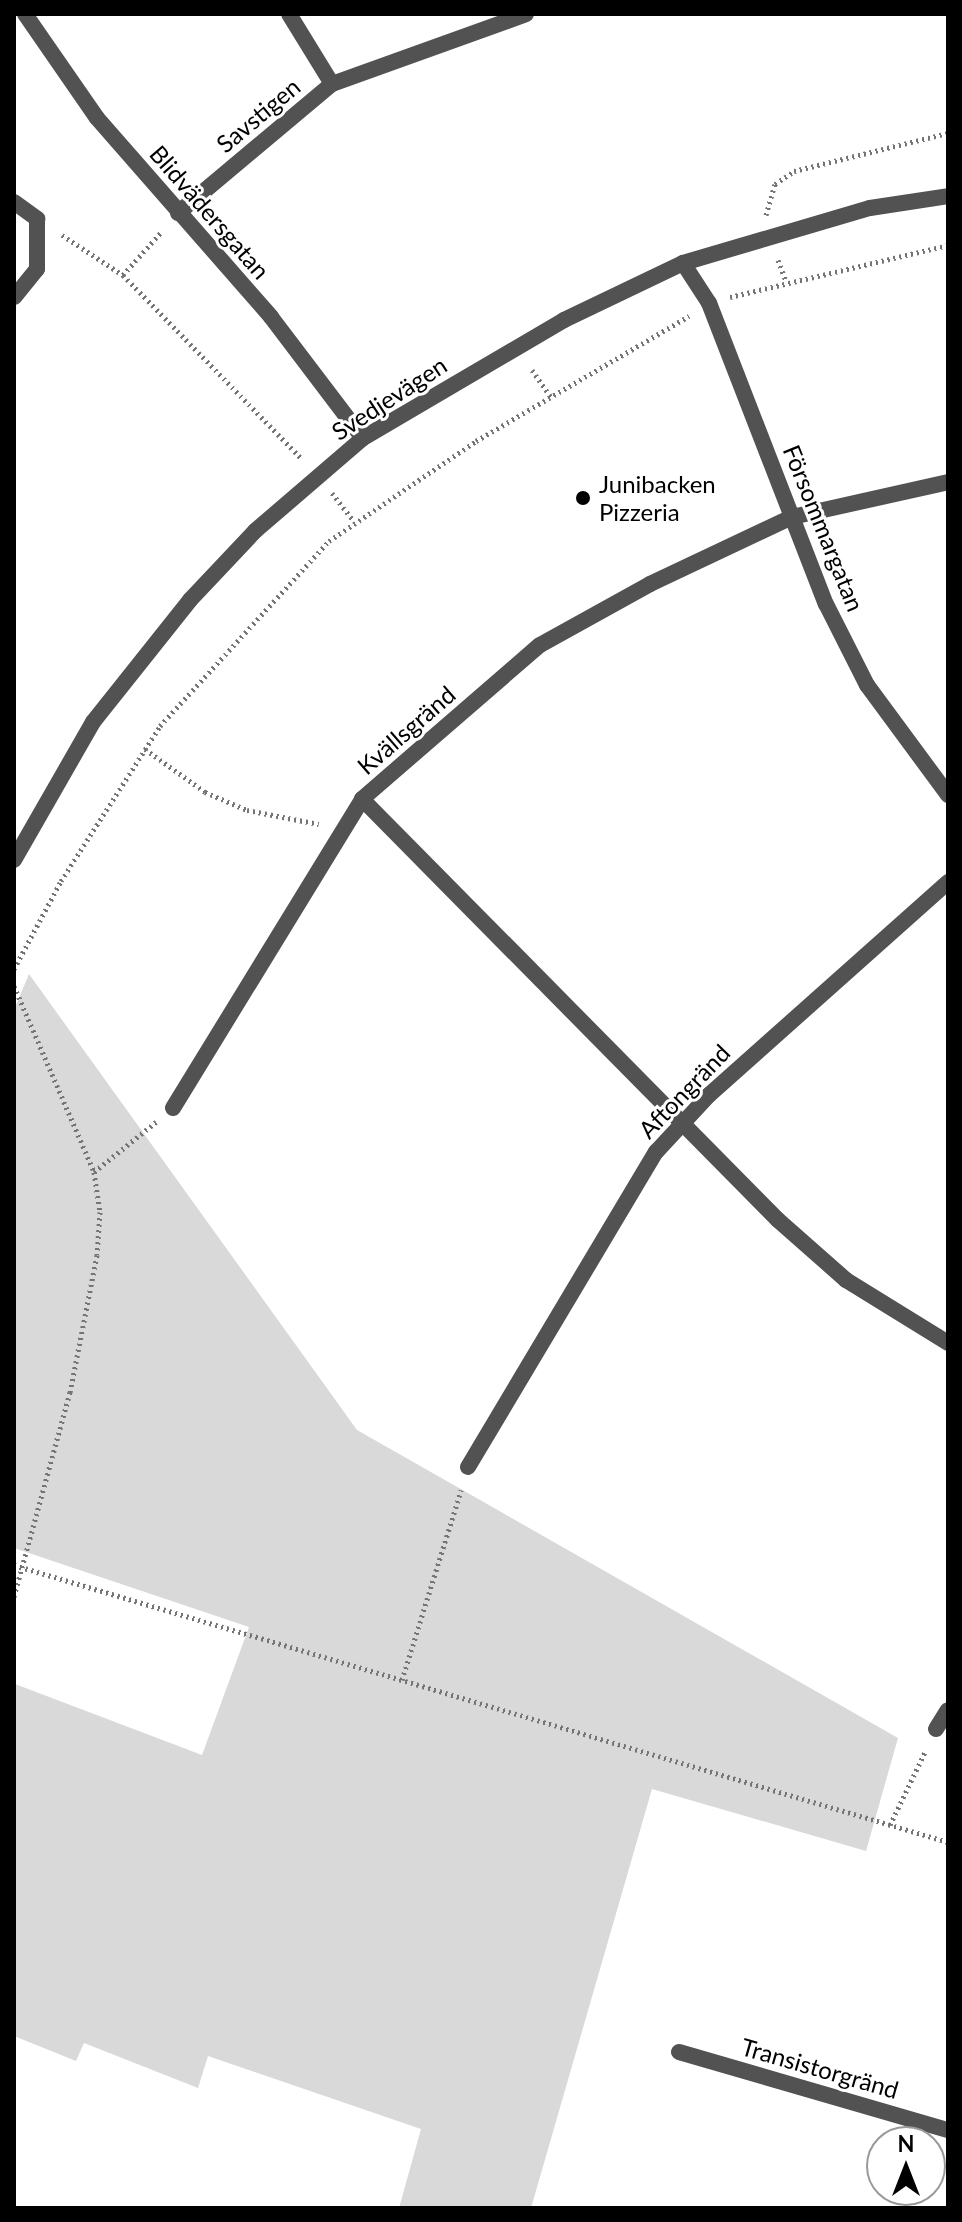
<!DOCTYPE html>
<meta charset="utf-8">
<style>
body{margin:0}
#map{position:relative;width:962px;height:2222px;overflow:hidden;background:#fff;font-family:Lato,sans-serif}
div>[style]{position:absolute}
.green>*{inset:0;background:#d9d9d9}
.path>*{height:5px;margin-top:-2.5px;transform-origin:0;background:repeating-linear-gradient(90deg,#747474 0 2px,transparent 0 6px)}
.service>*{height:16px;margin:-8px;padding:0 8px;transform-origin:8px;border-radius:8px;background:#525252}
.minor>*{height:16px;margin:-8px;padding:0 8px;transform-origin:8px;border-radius:8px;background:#525252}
.tertiary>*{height:16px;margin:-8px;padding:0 8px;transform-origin:8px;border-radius:8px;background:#525252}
.dots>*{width:22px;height:22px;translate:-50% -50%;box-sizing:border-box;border:4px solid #fff;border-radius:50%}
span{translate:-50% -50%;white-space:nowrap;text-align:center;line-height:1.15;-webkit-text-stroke:6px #fff;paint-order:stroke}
.street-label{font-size:24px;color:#000}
.poi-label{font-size:24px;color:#000}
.left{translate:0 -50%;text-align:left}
.frame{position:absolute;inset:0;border:16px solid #000;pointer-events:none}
.north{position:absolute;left:866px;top:2126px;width:80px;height:80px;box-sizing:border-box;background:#fff;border:2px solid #999;border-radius:50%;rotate:0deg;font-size:22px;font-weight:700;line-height:32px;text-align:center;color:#000}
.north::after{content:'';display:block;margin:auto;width:28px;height:36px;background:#000;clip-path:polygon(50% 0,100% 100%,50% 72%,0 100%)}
</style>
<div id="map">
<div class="green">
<div style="clip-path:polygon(29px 974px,357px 1430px,898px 1738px,866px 1851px,652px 1789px,531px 2208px,399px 2208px,421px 2129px,208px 2056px,198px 2088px,84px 2043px,76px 2061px,14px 2036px,15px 1684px,202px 1755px,249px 1627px,14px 1548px,14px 1010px)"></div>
</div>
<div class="path">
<div style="left:766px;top:215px;width:32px;rotate:-74deg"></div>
<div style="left:775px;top:184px;width:23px;rotate:-34deg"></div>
<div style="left:794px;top:171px;width:159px;rotate:-13.9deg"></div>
<div style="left:62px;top:235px;width:73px;rotate:33.3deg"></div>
<div style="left:123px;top:275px;width:257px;rotate:45.8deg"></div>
<div style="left:778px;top:260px;width:22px;rotate:69deg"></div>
<div style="left:123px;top:275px;width:59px;rotate:-48.4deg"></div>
<div style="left:730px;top:297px;width:224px;rotate:-13.4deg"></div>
<div style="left:532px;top:370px;width:33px;rotate:55deg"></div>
<div style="left:332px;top:493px;width:36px;rotate:52deg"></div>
<div style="left:145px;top:749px;width:74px;rotate:35.6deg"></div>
<div style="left:205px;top:792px;width:46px;rotate:23.2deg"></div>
<div style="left:247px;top:810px;width:73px;rotate:11deg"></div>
<div style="left:14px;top:969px;width:100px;rotate:-61.9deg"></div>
<div style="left:61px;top:881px;width:184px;rotate:-57.4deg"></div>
<div style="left:160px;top:726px;width:251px;rotate:-47.6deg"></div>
<div style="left:329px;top:541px;width:178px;rotate:-34.2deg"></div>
<div style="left:476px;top:441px;width:247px;rotate:-30.4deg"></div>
<div style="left:14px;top:986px;width:202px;rotate:66.7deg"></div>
<div style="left:94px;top:1172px;width:40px;rotate:81.5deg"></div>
<div style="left:100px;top:1212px;width:43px;rotate:94deg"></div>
<div style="left:97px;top:1255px;width:140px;rotate:101.1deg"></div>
<div style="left:70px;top:1392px;width:213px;rotate:105.3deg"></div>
<div style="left:94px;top:1172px;width:80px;rotate:-38.9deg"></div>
<div style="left:14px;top:1565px;width:974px;rotate:16.52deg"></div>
<div style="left:402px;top:1680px;width:199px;rotate:-72.7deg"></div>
<div style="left:890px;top:1825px;width:83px;rotate:-64.4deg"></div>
</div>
<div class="service">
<div style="left:362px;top:799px;width:592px;rotate:45.34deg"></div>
<div style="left:778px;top:1220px;width:91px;rotate:41.4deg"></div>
<div style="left:846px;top:1280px;width:120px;rotate:31.7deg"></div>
</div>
<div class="minor">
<div style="left:25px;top:14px;width:126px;rotate:55.3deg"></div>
<div style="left:97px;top:118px;width:264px;rotate:48.8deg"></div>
<div style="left:271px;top:317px;width:152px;rotate:52.8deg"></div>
<div style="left:289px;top:14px;width:82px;rotate:58.4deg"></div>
<div style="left:14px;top:202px;width:29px;rotate:36deg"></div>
<div style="left:37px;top:219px;width:50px;rotate:90deg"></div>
<div style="left:37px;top:269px;width:36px;rotate:129deg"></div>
<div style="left:178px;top:213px;width:201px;rotate:-40deg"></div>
<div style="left:332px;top:84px;width:206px;rotate:-19.8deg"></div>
<div style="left:683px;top:263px;width:48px;rotate:57deg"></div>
<div style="left:709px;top:303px;width:323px;rotate:68.8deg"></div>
<div style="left:826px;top:604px;width:91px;rotate:63.2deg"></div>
<div style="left:867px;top:685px;width:137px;rotate:53.6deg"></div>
<div style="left:173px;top:1108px;width:362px;rotate:-58.5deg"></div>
<div style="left:362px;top:799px;width:235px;rotate:-40.9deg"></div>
<div style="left:540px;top:645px;width:126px;rotate:-29deg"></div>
<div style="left:650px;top:584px;width:157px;rotate:-25.3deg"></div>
<div style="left:792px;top:517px;width:160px;rotate:-12.6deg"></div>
<div style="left:468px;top:1467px;width:367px;rotate:-59.2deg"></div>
<div style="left:656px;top:1152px;width:78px;rotate:-47.1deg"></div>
<div style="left:709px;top:1095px;width:320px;rotate:-41.7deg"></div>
<div style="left:936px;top:1729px;width:22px;rotate:-58deg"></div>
<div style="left:679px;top:2052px;width:280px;rotate:16.2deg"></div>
</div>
<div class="tertiary">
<div style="left:14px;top:860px;width:159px;rotate:-60.2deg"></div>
<div style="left:93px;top:722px;width:156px;rotate:-51.5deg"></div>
<div style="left:190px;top:600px;width:95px;rotate:-46.7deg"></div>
<div style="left:255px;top:531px;width:143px;rotate:-40.7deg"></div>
<div style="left:363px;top:438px;width:233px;rotate:-30.4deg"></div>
<div style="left:564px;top:320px;width:132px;rotate:-25.6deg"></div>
<div style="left:683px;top:263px;width:195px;rotate:-16.4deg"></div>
<div style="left:870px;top:208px;width:79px;rotate:-8.7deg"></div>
</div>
<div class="dots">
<div style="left:583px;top:498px;background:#000"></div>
</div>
<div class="street-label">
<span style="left:258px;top:115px;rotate:-40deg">Savstigen</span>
<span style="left:210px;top:212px;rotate:49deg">Blidvädersgatan</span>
<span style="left:389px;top:398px;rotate:-33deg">Svedjevägen</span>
<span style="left:824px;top:528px;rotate:68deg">Försommargatan</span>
<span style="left:406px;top:730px;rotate:-41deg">Kvällsgränd</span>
<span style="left:684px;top:1091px;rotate:-46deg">Aftongränd</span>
<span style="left:820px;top:2068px;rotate:16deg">Transistorgränd</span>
</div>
<div class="poi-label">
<span class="left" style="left:599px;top:498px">Junibacken<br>Pizzeria</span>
</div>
<div class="frame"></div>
<div class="north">N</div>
</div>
